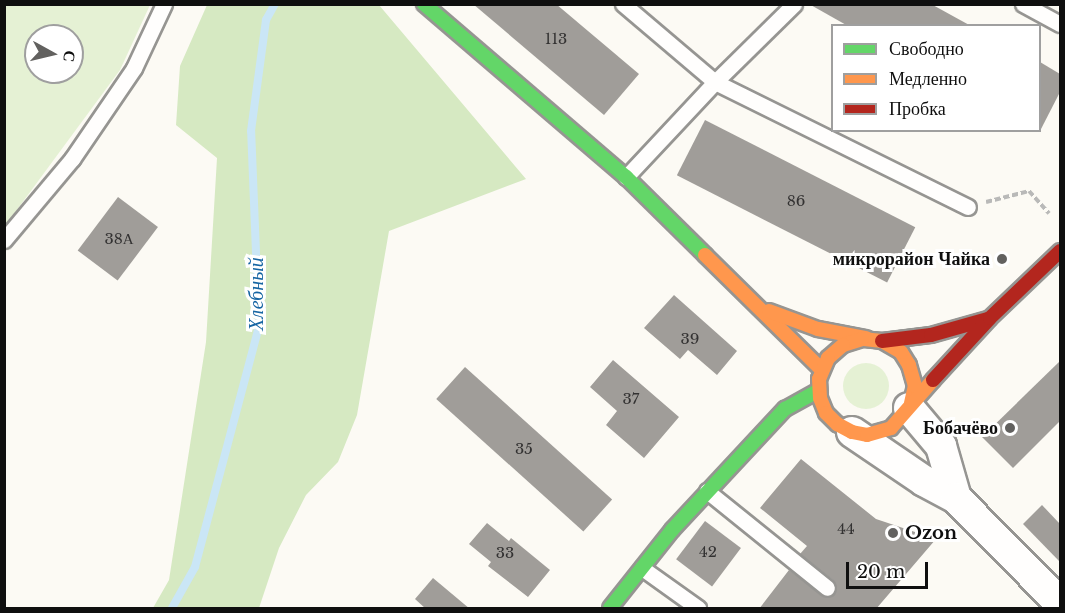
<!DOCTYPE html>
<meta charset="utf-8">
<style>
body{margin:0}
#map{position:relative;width:1065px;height:613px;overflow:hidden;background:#fcfaf4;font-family:"Libre Baskerville",serif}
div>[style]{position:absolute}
.green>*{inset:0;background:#e5f1d4}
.round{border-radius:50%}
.forest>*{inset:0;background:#d6e9c2}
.stream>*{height:8px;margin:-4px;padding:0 4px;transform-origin:4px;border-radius:4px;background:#cae6f6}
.building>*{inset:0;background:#a09d99;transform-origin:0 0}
.path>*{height:4px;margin-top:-2px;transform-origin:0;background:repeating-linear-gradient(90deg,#b9b9b8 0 6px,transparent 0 9px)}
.roads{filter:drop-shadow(2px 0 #969592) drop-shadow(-2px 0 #969592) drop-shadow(0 2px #969592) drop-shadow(0 -2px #969592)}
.lane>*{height:15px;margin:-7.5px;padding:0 7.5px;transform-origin:7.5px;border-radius:7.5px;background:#fffefd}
.street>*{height:30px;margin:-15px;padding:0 15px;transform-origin:15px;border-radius:15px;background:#fffefd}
.fast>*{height:14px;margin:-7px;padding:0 7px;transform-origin:7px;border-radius:7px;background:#63d668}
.slow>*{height:14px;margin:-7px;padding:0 7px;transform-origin:7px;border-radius:7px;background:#ff974d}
.jam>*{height:14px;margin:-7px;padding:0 7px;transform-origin:7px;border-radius:7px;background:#b3261e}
.dots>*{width:16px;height:16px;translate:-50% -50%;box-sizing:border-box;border:3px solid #fff;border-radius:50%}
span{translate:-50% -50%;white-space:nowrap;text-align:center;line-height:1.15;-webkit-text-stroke:6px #fff;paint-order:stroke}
.number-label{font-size:15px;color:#333232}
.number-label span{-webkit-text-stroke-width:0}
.poi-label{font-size:18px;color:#0f0f0f;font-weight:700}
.right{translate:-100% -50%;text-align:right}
.left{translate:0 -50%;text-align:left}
.water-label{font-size:20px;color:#1665a3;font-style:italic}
.frame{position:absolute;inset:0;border:6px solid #0f0f0f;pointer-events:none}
.legend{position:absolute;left:831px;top:24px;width:210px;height:108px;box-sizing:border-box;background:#fff;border:2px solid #9f9f9f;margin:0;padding:8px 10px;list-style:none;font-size:18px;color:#0f0f0f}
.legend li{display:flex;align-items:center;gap:12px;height:30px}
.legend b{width:30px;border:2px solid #9f9f9f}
.north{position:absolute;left:24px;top:24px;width:60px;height:60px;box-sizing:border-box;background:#fff;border:2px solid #9f9f9f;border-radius:50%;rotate:98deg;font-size:16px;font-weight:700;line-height:24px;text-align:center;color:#0f0f0f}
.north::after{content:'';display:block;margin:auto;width:21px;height:27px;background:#62615f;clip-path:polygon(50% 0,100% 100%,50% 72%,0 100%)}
.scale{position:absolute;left:846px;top:562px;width:82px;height:27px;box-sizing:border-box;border:3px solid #0f0f0f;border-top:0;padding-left:8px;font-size:18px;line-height:21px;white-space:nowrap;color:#0f0f0f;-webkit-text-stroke:4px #fff;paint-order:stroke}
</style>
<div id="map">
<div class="green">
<div style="clip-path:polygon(evenodd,5px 4px,150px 5px,120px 70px,5px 226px,5px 4px,36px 36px,72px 36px,72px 72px,36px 72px,36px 36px)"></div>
<div class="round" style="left:843px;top:363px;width:46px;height:46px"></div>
</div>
<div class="forest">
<div style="clip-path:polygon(207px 5px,379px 5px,526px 179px,389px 231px,357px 415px,338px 462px,306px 495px,279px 548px,259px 608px,153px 608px,169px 580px,206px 342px,217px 158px,176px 125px,180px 66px)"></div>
</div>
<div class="stream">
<div style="left:172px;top:608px;width:47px;rotate:-60.7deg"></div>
<div style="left:195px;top:567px;width:248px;rotate:-75.1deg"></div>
<div style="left:259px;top:327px;width:196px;rotate:-92.3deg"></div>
<div style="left:251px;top:131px;width:112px;rotate:-82.3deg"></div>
<div style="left:266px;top:20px;width:18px;rotate:-61deg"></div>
</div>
<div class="building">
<div style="clip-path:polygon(473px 4px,556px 4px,639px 74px,604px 115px)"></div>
<div style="clip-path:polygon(809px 4px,931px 4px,971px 26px,848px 26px)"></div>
<div style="clip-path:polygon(1040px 62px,1060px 74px,1060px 92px,1040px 131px)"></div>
<div style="left:705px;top:120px;width:236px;height:62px;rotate:27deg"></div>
<div style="left:118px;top:197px;width:50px;height:67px;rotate:37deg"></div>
<div style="clip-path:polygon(674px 295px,737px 351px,717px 375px,688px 350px,680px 359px,644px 328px)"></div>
<div style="clip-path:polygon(613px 360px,679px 417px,644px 458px,606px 425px,617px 411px,590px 387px)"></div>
<div style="clip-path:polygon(1060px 361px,1060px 421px,1013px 468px,982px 437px)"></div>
<div style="left:465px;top:367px;width:198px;height:43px;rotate:42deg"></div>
<div style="clip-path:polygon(801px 459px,876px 519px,936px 539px,876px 609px,759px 609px,789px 570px,825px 597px,831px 597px,836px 590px,833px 580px,800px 554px,807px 546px,760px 508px)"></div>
<div style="clip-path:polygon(1042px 505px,1060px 524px,1060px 562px,1023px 524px)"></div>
<div style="left:705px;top:521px;width:45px;height:48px;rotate:37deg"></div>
<div style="clip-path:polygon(487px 523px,509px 541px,511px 538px,550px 570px,528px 597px,488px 566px,491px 562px,469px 544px)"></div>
<div style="clip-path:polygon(433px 578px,470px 609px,426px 609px,415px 599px)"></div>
</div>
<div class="path">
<div style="left:986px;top:202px;width:44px;rotate:-14.3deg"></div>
<div style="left:1029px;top:191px;width:30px;rotate:48deg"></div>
</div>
<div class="roads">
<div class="lane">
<div style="left:623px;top:4px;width:121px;rotate:40.3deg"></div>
<div style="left:715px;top:82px;width:282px;rotate:26.3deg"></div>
<div style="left:1023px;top:4px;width:42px;rotate:28.4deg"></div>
<div style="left:626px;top:177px;width:130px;rotate:-46.9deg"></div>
<div style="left:715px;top:82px;width:111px;rotate:-44.6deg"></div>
<div style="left:4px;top:240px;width:106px;rotate:-50deg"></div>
<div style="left:72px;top:159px;width:110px;rotate:-55.7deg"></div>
<div style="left:134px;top:68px;width:71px;rotate:-64.9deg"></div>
<div style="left:707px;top:491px;width:154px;rotate:38.9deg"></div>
<div style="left:642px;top:568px;width:69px;rotate:35.5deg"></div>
</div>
<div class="street">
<div style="left:909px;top:408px;width:50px;rotate:49.9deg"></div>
<div style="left:941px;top:446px;width:54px;rotate:73.9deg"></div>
<div style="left:852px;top:432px;width:87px;rotate:34.2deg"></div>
<div style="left:924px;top:481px;width:36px;rotate:28deg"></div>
<div style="left:956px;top:498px;width:148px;rotate:45.3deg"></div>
</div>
<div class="fast">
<div style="left:424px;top:4px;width:266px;rotate:40.6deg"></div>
<div style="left:626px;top:177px;width:111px;rotate:44.6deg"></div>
<div style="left:610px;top:608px;width:100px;rotate:-51.5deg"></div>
<div style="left:672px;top:530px;width:166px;rotate:-47deg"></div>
<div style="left:785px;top:409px;width:39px;rotate:-29deg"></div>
</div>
<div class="slow">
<div style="left:705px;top:255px;width:164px;rotate:44.5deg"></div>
<div style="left:769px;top:311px;width:52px;rotate:20.2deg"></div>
<div style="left:818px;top:329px;width:49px;rotate:10.6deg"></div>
<div style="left:911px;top:403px;width:17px;rotate:-77deg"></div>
<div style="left:915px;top:386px;width:22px;rotate:-106deg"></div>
<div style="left:909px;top:365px;width:15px;rotate:-122deg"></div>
<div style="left:901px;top:352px;width:22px;rotate:-150deg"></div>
<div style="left:882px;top:341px;width:20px;rotate:-174deg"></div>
<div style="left:862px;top:339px;width:20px;rotate:162deg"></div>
<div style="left:843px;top:345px;width:20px;rotate:139deg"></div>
<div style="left:828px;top:358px;width:23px;rotate:113deg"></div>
<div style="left:819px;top:379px;width:19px;rotate:87deg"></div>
<div style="left:820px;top:398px;width:16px;rotate:68deg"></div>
<div style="left:826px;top:413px;width:16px;rotate:45deg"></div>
<div style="left:837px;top:424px;width:17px;rotate:28deg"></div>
<div style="left:852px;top:432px;width:15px;rotate:11deg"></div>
<div style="left:867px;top:435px;width:25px;rotate:-16deg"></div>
<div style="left:891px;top:428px;width:64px;rotate:-48.8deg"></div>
</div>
<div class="jam">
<div style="left:882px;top:341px;width:49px;rotate:-7deg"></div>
<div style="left:931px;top:335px;width:59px;rotate:-15.7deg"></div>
<div style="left:933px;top:380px;width:84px;rotate:-47.4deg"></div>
<div style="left:990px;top:318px;width:97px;rotate:-43.7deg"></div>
</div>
</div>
<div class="dots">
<div style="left:1002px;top:259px;background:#62615f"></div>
<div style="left:1010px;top:428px;background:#62615f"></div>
<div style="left:893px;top:533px;background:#62615f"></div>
</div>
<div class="number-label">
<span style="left:556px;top:39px">113</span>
<span style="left:796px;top:201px">86</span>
<span style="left:119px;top:239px">38А</span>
<span style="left:690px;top:339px">39</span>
<span style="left:631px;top:399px">37</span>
<span style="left:524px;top:449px">35</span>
<span style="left:846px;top:529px">44</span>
<span style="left:708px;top:552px">42</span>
<span style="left:505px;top:553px">33</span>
</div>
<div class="poi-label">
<span class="right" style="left:990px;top:259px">микрорайон Чайка</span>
<span class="right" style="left:998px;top:428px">Бобачёво</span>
<span class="left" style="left:905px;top:533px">Ozon</span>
</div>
<div class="water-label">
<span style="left:256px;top:294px;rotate:-90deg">Хлебный</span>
</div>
<div class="frame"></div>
<ul class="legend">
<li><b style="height:8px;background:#63d668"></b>Свободно</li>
<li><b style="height:8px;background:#ff974d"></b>Медленно</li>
<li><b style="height:8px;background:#b3261e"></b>Пробка</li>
</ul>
<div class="north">С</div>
<div class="scale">20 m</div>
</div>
